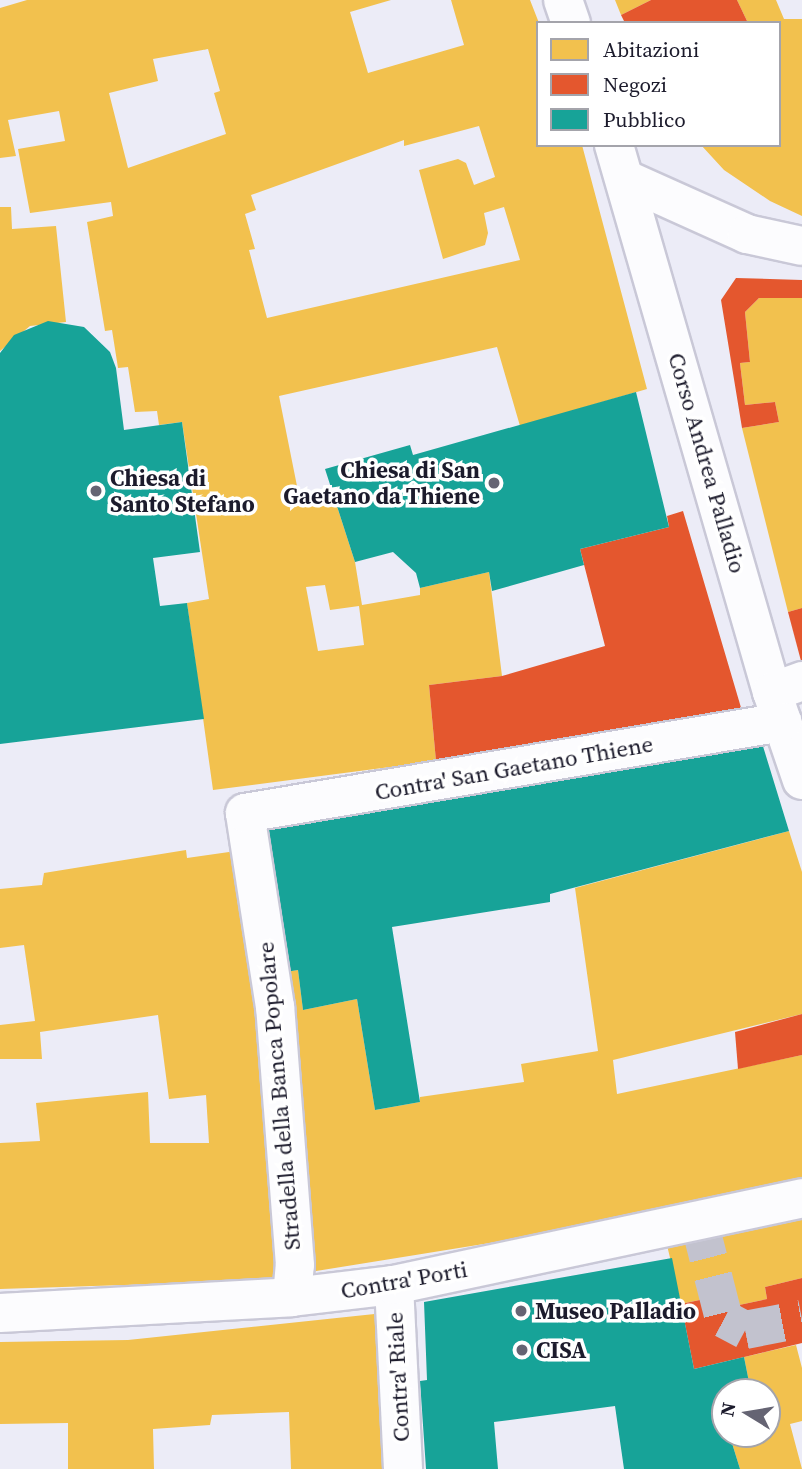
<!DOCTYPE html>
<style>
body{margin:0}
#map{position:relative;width:802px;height:1469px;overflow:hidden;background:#ececf7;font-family:"Source Serif 4",serif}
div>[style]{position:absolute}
.homes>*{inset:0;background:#f2c14e}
.shops>*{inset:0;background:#e4572e}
.public>*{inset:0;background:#17a398}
.street-tunnel>*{height:38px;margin-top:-19px;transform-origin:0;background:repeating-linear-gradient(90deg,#c2c2ce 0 38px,transparent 0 57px)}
.roads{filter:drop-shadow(2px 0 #c9c8d7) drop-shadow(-2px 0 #c9c8d7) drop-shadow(0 2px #c9c8d7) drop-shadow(0 -2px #c9c8d7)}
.street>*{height:38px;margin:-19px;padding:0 19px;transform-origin:19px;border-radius:19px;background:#fcfcfe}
.dots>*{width:19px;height:19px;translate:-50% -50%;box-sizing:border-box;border:4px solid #fff;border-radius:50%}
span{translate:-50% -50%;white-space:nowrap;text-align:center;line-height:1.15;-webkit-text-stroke:7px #fff;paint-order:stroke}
.street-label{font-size:23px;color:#1c1b2c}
.poi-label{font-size:23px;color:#1c1b2c;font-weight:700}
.right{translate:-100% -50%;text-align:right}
.left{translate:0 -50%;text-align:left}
.legend{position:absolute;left:536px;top:21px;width:245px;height:126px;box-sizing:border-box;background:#fff;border:2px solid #a4a4ab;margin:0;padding:9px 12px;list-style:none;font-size:21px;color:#1c1b2c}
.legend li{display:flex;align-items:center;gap:14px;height:35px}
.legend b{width:35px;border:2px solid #a4a4ab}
.north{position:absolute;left:711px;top:1378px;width:70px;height:70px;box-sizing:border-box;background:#fff;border:2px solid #a4a4ab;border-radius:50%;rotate:281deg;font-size:19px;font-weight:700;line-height:28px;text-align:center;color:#1c1b2c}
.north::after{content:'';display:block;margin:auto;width:24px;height:32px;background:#656473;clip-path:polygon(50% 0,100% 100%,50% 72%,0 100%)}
</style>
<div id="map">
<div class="homes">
<div style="clip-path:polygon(evenodd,27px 0,391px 0,350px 12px,368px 73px,464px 45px,451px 0,530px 0,539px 23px,538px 145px,582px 145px,647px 389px,520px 426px,497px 347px,279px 396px,301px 506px,334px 497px,355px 562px,362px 605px,420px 595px,420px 588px,489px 572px,502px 676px,429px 685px,436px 761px,213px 790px,187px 603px,209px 599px,182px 422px,159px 425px,157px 411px,135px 412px,128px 367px,118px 368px,112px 330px,105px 331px,87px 222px,113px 216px,111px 202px,30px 213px,18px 149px,65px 141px,59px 111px,8px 120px,16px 156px,0 158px,0 8px,27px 0,208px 49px,220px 91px,214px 93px,226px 134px,128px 168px,109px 93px,158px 81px,153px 59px,208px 49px,27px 0,479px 126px,495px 177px,474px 185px,466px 163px,458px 159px,419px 170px,443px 259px,485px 245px,488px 233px,484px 213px,504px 207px,520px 260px,267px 318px,249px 250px,255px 249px,245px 214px,256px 210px,251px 195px,404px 140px,404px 146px,479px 126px,27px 0,325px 585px,330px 610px,359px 606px,364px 645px,318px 651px,306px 587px,325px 585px)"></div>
<div style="clip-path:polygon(615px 0,651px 0,621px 15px)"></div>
<div style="clip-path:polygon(737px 0,776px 0,784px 19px,802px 19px,802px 216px,770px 201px,724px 170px,701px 145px,779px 145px,779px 23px,748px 23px)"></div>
<div style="clip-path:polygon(0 207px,11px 207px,12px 229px,56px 226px,66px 322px,30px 326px,0 351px)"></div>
<div style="clip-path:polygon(759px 298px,802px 298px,802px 608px,788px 612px,742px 428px,779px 422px,775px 402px,745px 405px,740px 363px,750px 362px,745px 312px)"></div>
<div style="clip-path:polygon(789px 831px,802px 872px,802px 1014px,613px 1060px,617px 1094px,802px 1055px,802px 1183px,558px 1232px,310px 1272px,279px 973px,298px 970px,303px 1010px,357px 999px,375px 1110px,420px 1102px,420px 1097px,524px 1082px,521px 1064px,598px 1051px,575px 888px)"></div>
<div style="clip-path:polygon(186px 850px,187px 858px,243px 850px,276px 1280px,0 1289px,0 1143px,40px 1141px,36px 1103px,148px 1092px,150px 1143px,209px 1143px,206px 1095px,169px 1099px,158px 1015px,40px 1032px,42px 1059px,0 1059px,0 1025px,35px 1021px,24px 945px,0 948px,0 889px,42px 885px,44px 873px)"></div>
<div style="clip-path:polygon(802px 1212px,802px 1278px,765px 1287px,767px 1299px,725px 1308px,723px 1295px,681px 1304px,666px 1241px)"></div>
<div style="clip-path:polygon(384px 1313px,390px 1469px,291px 1469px,289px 1412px,212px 1415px,210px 1425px,153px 1429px,154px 1469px,68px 1469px,68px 1423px,0 1424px,0 1342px,128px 1340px)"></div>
<div style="clip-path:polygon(796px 1345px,802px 1368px,802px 1421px,790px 1424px,802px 1469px,740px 1469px,731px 1440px,767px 1434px,767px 1392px,751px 1392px,744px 1357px)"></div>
</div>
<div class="shops">
<div style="clip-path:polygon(651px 0,737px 0,748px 23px,625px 23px,621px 15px)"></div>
<div style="clip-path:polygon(736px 278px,802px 280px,802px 298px,759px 298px,745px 312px,750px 362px,740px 363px,745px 405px,775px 402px,779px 422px,742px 428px,721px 300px)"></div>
<div style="clip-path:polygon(683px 511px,742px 711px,631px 741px,436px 761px,429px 685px,502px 676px,605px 646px,580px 549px,669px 527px,667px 516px)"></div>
<div style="clip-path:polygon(802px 608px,802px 661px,801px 661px,788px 612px)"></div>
<div style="clip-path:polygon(802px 1014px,802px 1055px,738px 1069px,735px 1032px)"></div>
<div style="clip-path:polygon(802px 1278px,802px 1343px,694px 1369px,681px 1304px,723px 1295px,725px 1308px,767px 1299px,765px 1287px)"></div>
</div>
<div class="public">
<div style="clip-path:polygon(48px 321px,84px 327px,110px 352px,116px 368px,124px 430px,182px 422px,200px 552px,153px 558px,160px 606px,187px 603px,204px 719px,0 744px,0 353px,14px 335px)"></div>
<div style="clip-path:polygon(636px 392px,669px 527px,580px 549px,584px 565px,492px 591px,489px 572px,420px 588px,416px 573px,393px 552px,355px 562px,325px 469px,410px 445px,413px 455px)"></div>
<div style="clip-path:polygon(762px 743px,789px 831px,550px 894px,550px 902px,392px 927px,420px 1102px,375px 1110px,357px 999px,303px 1010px,298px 970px,279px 973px,264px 831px)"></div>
<div style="clip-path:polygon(672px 1258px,694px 1369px,744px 1357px,751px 1392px,725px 1392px,725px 1434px,750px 1434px,731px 1440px,740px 1469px,624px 1469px,615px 1406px,494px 1422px,498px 1469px,426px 1469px,420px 1381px,427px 1380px,424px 1302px)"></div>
</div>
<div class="street-tunnel">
<div style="left:699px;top:1221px;width:101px;rotate:75.7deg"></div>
<div style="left:724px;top:1319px;width:24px;rotate:28deg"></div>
<div style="left:745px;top:1330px;width:58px;rotate:-10.9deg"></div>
</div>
<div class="roads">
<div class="street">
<div style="left:563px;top:0;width:24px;rotate:71deg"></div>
<div style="left:614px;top:145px;width:569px;rotate:73.89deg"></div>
<div style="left:772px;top:692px;width:93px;rotate:71.2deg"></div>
<div style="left:627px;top:180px;width:132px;rotate:24.2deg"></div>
<div style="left:747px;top:234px;width:56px;rotate:12.3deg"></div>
<div style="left:772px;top:692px;width:32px;rotate:-20deg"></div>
<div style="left:394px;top:1285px;width:184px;rotate:87.2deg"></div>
<div style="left:292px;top:1297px;width:32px;rotate:-85deg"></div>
<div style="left:295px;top:1265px;width:259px;rotate:-94.4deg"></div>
<div style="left:275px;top:1007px;width:196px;rotate:-98.8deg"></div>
<div style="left:245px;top:813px;width:545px;rotate:-9.62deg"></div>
<div style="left:0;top:1313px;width:292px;rotate:-3.1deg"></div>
<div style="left:292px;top:1297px;width:103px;rotate:-6.7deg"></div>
<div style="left:394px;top:1285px;width:417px;rotate:-12deg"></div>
</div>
</div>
<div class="dots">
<div style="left:494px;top:483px;background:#656473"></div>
<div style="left:96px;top:491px;background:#656473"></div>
<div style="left:521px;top:1311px;background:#656473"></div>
<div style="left:522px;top:1350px;background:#656473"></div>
</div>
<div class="street-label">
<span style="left:707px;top:463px;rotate:74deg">Corso Andrea Palladio</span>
<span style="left:514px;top:768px;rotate:-10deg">Contra' San Gaetano Thiene</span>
<span style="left:279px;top:1096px;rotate:-95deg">Stradella della Banca Popolare</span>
<span style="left:404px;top:1280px;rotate:-10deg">Contra' Porti</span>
<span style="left:398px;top:1377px;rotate:-93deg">Contra' Riale</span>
</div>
<div class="poi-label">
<span class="right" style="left:480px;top:483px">Chiesa di San<br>Gaetano da Thiene</span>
<span class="left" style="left:110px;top:491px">Chiesa di<br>Santo Stefano</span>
<span class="left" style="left:535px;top:1311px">Museo Palladio</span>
<span class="left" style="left:536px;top:1350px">CISA</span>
</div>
<ul class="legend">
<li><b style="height:19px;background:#f2c14e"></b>Abitazioni</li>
<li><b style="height:19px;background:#e4572e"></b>Negozi</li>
<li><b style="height:19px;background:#17a398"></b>Pubblico</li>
</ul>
<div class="north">N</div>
</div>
